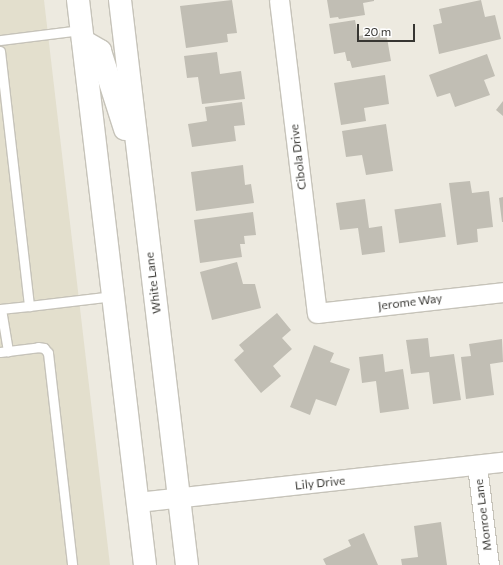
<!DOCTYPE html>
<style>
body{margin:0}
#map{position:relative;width:503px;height:565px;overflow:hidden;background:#edeae0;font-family:Commissioner,sans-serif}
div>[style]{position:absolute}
.built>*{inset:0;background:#e3dfcd}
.building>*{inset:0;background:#c1beb4;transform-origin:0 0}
.roads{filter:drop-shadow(1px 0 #c6c3b9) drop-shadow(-1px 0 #c6c3b9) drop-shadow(0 1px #c6c3b9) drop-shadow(0 -1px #c6c3b9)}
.service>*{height:9px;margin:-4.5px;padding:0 4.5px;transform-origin:4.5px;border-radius:4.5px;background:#fff}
.minor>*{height:19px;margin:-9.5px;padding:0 9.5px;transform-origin:9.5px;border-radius:9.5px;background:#fff}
.secondary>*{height:22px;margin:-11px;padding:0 11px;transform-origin:11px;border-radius:11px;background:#fff}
span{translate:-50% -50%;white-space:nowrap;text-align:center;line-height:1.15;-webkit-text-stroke:3px #fff;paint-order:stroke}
.street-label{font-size:12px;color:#373632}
.scale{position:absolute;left:357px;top:24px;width:58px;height:18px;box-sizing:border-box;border:2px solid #373632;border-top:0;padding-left:5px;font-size:12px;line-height:14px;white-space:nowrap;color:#373632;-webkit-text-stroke:3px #fff;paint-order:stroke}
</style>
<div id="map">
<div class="built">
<div style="clip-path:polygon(0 0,44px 0,110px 565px,0 565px)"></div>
</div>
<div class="building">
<div style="clip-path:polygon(232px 0,237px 33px,227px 34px,228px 42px,186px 48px,180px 6px)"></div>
<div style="clip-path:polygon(327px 0,374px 0,374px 1px,363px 3px,365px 15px,339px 19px,338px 17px,330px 18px)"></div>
<div style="clip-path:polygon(481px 0,485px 17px,495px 15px,501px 39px,439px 54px,433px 25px,442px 23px,439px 9px)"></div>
<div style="clip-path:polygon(355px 20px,358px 36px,386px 32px,391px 61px,352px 68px,350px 61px,347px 61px,345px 52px,334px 54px,329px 24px)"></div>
<div style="clip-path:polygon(217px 52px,220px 74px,241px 71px,245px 99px,202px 104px,198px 77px,187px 78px,184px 56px)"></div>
<div style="clip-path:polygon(487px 54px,495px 76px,484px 80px,490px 95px,455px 107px,450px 93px,437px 97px,429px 75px)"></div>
<div style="clip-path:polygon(385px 75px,389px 104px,364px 108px,366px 121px,341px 125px,334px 83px)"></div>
<div style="clip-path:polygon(503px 101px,503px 116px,496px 110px)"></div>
<div style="clip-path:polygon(242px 102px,245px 125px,234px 126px,236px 141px,192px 147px,188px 124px,207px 121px,205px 107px)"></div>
<div style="clip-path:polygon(386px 124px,393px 171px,366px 175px,362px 155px,346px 157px,342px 131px)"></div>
<div style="clip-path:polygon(243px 165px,245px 185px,251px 184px,254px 203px,196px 211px,191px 172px)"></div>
<div style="clip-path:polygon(470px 181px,472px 193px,489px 191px,493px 227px,477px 229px,478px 242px,457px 245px,449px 183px)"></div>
<div style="clip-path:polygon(503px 197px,503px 222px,502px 222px,499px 198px)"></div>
<div style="clip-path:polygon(365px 199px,369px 228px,382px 226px,385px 252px,362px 255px,358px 228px,340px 230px,336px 203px)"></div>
<div style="left:441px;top:203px;width:34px;height:47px;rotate:82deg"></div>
<div style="clip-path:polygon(253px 212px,256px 235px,244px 236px,245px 244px,240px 244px,242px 257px,200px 263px,194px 220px)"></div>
<div style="clip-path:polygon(237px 262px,243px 284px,255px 284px,261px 308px,212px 320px,200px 272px)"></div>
<div style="clip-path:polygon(277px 313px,291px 330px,282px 338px,292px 349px,273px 366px,281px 376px,261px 393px,234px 360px,244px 351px,239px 345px)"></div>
<div style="clip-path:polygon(428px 338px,430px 357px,454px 354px,461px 400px,433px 404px,429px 372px,411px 374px,406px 340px)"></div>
<div style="clip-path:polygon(502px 339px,503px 362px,490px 364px,494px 395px,466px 399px,461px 357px,471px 356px,469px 344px)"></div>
<div style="clip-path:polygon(314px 345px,334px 353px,330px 362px,350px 369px,336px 406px,316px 399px,310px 415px,290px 407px)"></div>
<div style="clip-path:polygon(383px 354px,385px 372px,403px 369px,409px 409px,380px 413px,376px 381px,362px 383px,359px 357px)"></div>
<div style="clip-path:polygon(441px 522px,447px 565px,402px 565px,401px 559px,418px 557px,414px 526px)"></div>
<div style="clip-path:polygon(364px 533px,378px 565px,326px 565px,323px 559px,351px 546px,348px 540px)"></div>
</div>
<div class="roads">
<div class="service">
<div style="left:0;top:40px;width:83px;rotate:-7deg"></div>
<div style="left:0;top:51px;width:257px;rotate:83.5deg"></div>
<div style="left:29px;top:306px;width:29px;rotate:174deg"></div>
<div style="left:29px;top:306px;width:85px;rotate:-6.8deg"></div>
<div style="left:1px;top:309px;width:43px;rotate:80.5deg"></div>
<div style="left:0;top:352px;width:38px;rotate:-7deg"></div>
<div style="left:38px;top:347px;width:6px;rotate:9deg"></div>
<div style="left:44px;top:348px;width:6px;rotate:51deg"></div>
<div style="left:48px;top:353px;width:213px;rotate:83.5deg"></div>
</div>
<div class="minor">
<div style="left:279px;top:0;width:315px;rotate:83.1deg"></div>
<div style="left:317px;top:313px;width:187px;rotate:-6.4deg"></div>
<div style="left:477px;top:465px;width:101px;rotate:83.2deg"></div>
<div style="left:138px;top:502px;width:367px;rotate:-6.3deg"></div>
</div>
<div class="secondary">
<div style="left:78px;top:0;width:569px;rotate:83.24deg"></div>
<div style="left:120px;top:0;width:569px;rotate:83.24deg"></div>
<div style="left:83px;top:41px;width:20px;rotate:30deg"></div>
<div style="left:100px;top:51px;width:82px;rotate:72.2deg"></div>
</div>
</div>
<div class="street-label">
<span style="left:298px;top:157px;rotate:-97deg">Cibola Drive</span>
<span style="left:153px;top:283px;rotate:-97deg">White Lane</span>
<span style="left:410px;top:302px;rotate:-7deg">Jerome Way</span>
<span style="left:320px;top:483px;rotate:-6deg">Lily Drive</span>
<span style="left:483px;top:515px;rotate:-97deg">Monroe Lane</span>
</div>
<div class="scale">20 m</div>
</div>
